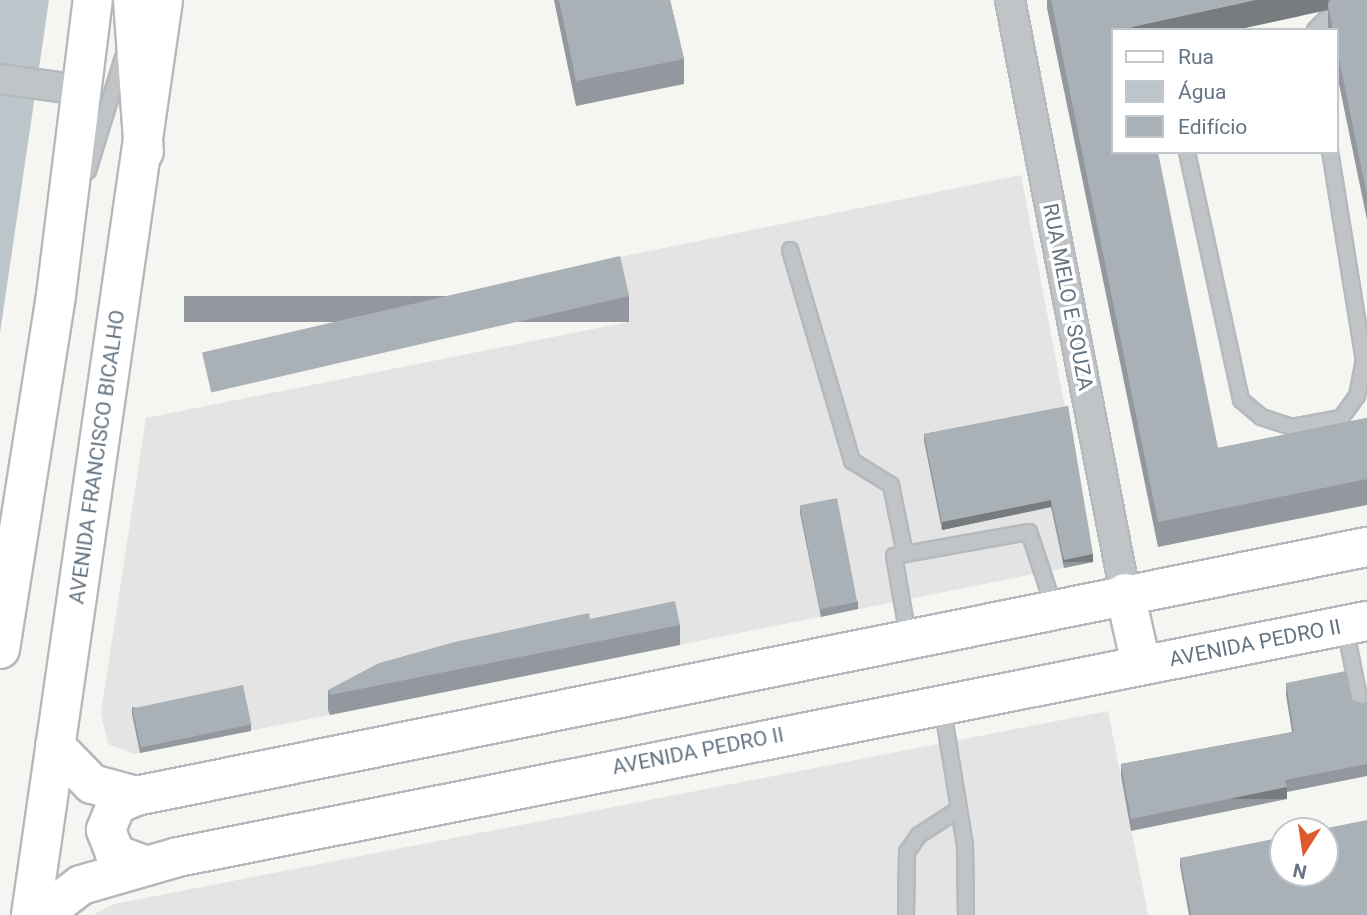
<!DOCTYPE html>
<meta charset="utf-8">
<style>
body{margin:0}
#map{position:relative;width:1367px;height:915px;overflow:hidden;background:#f5f5f2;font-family:Roboto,sans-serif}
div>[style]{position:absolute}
.built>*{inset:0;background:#e3e4e3}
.water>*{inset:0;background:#bcc5ca}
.roads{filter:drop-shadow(2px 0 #b5b9be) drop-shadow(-2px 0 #b5b9be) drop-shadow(0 2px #b5b9be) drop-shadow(0 -2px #b5b9be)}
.lane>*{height:14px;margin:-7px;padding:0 7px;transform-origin:7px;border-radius:7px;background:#c0c4c7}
.street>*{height:28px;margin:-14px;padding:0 14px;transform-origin:14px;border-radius:14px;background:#c0c4c7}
.secondary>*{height:38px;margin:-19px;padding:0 19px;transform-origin:19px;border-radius:19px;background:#fff}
.highway>*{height:38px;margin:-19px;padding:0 19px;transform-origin:19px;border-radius:19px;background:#fff}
.wall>*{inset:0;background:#92989d;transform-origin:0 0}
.shaded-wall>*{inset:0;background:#777c7f;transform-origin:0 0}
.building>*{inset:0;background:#aab1b6;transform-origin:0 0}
span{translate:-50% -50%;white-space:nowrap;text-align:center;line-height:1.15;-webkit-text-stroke:7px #fff;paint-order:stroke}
.street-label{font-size:21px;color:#657482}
.legend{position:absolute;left:1111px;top:28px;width:228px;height:126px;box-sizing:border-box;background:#fff;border:2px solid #c1c7cd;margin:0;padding:9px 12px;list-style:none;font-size:21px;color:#657482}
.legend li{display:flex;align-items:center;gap:14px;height:35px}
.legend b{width:35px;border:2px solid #c1c7cd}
.north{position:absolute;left:1269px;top:817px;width:70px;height:70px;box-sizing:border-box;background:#fff;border:2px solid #c1c7cd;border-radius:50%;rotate:192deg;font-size:19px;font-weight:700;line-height:28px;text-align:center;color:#657482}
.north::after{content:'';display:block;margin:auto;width:24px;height:32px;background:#dd5b2a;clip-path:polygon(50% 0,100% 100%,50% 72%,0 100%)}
</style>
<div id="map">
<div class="built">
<div style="clip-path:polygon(1021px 175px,1094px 562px,134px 754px,108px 744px,101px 713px,146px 418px,628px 322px,615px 258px)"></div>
<div style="clip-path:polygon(1108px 711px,1148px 915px,93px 915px,114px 904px)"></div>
</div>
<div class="water">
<div style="clip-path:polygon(0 0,49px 0,0 333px)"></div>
</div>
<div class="roads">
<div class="lane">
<div style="left:1315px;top:30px;width:16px;rotate:-45deg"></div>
<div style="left:1187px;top:152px;width:254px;rotate:77.7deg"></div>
<div style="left:1241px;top:400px;width:26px;rotate:40deg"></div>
<div style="left:1261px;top:417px;width:33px;rotate:18deg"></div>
<div style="left:1292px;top:427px;width:50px;rotate:-10.4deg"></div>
<div style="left:1341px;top:418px;width:27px;rotate:-54deg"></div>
<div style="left:1357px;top:396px;width:36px;rotate:-79deg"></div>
<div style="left:1364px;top:361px;width:212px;rotate:-99.2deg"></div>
<div style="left:88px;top:171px;width:119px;rotate:-72.9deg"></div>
<div style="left:790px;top:250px;width:220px;rotate:73.6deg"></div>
<div style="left:852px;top:461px;width:46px;rotate:31.6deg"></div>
<div style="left:891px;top:485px;width:70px;rotate:78.5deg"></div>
<div style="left:1345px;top:627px;width:82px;rotate:78.7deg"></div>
<div style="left:908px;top:636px;width:81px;rotate:-99.9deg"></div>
<div style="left:894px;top:556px;width:137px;rotate:-10.1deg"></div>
<div style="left:1029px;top:532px;width:79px;rotate:71.6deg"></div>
<div style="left:942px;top:705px;width:142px;rotate:80.7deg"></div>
<div style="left:965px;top:845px;width:70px;rotate:89.2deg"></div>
<div style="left:906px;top:915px;width:63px;rotate:-89.1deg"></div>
<div style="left:907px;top:852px;width:21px;rotate:-55deg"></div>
<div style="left:919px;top:835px;width:44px;rotate:-33deg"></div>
</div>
<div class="street">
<div style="left:1010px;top:0;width:604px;rotate:79.02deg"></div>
<div style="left:0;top:79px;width:81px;rotate:7.8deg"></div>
</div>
<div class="secondary">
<div style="left:1125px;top:593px;width:73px;rotate:77.3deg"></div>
<div style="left:55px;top:746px;width:53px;rotate:45.8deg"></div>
<div style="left:92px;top:784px;width:46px;rotate:15.3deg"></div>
<div style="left:136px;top:796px;width:1256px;rotate:-11.44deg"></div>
<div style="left:136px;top:796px;width:22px;rotate:156deg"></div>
<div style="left:116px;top:805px;width:27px;rotate:112deg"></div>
<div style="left:106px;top:830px;width:26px;rotate:69deg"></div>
<div style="left:115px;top:854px;width:31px;rotate:21deg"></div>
<div style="left:31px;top:915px;width:924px;rotate:-81.79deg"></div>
<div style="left:42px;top:915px;width:49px;rotate:-37.6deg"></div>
<div style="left:81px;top:885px;width:101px;rotate:-16.1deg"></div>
<div style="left:178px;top:857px;width:1212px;rotate:-11.23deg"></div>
</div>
<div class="highway">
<div style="left:133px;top:0;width:152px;rotate:85.9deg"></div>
<div style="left:0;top:649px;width:358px;rotate:-81deg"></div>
<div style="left:56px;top:295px;width:297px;rotate:-82.9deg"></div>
</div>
</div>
<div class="wall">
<div style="clip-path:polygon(554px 0,670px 0,684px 59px,684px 84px,576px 106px)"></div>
<div style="clip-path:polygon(1047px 0,1367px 0,1367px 220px,1337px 74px,1337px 30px,1328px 30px,1328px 10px,1113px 30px,1218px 448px,1367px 418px,1367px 505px,1158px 547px,1047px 8px)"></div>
<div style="left:629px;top:296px;width:26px;height:445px;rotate:90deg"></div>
<div style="clip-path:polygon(1068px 406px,1093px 562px,1064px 568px,1051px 507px,942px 530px,924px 441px,924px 434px)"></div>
<div style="clip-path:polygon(800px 506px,858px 602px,858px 609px,821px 617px,800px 513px)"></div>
<div style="clip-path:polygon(590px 619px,680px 625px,680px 645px,330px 715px,328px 710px,328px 690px)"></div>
<div style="clip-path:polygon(1286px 683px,1364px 704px,1367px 701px,1367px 776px,1287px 792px,1287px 799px,1131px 831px,1121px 776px,1121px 764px,1292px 732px,1286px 695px)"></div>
<div style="clip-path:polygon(132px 707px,251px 724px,251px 731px,140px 753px,132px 714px)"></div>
<div style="clip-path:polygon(1180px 858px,1367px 915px,1189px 915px,1180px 866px)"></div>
</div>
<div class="shaded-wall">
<div style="clip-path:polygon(1256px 0,1328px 0,1328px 10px,1236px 30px,1132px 30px,1132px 27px)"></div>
<div style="clip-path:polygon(1051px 500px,1051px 507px,942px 530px,942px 522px)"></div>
<div style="left:1093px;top:554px;width:8px;height:30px;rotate:90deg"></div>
<div style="left:1287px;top:787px;width:12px;height:159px;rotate:90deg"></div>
</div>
<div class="building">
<div style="clip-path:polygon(559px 0,670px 0,684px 59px,576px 81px)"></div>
<div style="clip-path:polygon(1051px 0,1256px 0,1132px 27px,1133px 30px,1113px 30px,1113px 152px,1158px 152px,1218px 448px,1367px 418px,1367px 479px,1158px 522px)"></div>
<div style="clip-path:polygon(1331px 0,1367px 0,1367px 195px,1337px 49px,1337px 30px,1333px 30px,1328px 5px)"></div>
<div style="left:620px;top:256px;width:41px;height:429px;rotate:77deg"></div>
<div style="clip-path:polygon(1068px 406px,1093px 554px,1064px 560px,1051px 500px,942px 522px,924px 434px)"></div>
<div style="left:837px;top:498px;width:106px;height:38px;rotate:79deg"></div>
<div style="clip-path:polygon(675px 601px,680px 625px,330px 695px,328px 690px,379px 663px,455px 642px,589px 613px,590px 619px)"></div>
<div style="clip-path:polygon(1346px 671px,1353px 701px,1364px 704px,1367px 701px,1367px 764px,1285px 780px,1287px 787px,1131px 819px,1121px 764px,1294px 732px,1286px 683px)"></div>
<div style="left:243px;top:685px;width:40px;height:113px;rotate:78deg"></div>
<div style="clip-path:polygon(1367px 820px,1367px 915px,1191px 915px,1180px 858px,1283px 837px,1283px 873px,1325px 873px,1325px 831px,1312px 831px)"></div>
</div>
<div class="street-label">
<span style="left:1068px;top:297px;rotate:79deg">RUA MELO E SOUZA</span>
<span style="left:97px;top:457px;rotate:-82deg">AVENIDA FRANCISCO BICALHO</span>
<span style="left:1255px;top:643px;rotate:-11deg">AVENIDA PEDRO II</span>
<span style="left:698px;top:751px;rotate:-11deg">AVENIDA PEDRO II</span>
</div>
<ul class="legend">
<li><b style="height:9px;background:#fff"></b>Rua</li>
<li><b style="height:19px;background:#bcc5ca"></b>Água</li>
<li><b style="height:19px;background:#aab1b6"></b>Edifício</li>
</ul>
<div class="north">N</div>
</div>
